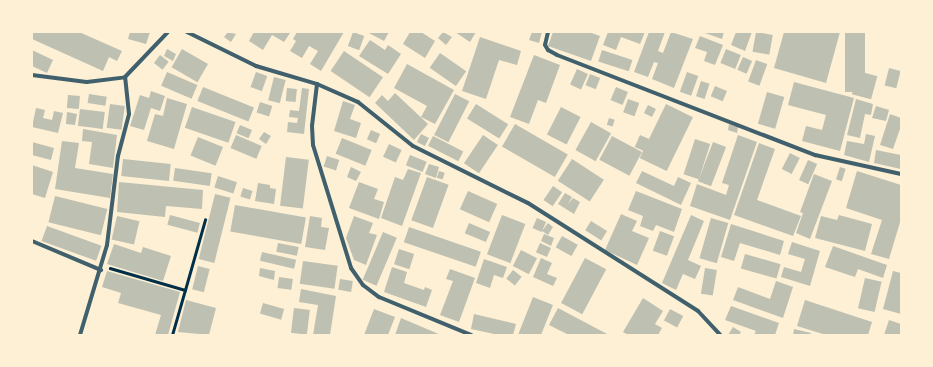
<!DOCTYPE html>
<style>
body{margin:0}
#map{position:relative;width:933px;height:367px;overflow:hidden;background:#fdf0d5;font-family:"Fira Sans Condensed",sans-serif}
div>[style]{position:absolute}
.building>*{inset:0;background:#bec0b2;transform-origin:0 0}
.path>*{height:2.5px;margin:-1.25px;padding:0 1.25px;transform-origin:1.25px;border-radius:1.25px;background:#003049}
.minor>*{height:4px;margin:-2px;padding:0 2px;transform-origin:2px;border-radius:2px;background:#3f606c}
span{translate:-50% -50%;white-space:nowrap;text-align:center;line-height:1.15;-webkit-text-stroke:3px #fdf0d5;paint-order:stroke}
.frame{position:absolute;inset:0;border:33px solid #fdf0d5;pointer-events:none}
</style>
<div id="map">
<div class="building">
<div style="clip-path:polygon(32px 32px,79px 32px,122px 51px,117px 61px,109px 57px,103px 71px,32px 39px)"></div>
<div style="clip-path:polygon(130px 32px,150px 32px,146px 44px,128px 39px)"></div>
<div style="clip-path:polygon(228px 32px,236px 34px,231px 42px,224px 37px)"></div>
<div style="clip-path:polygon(254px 32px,289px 32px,290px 33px,284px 42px,272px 35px,263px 50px,249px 41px)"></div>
<div style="clip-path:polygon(297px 32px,344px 32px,321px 71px,310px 64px,318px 51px,309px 46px,302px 58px,290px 51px,296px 41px,293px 39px)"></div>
<div style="left:353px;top:32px;width:12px;height:15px;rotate:20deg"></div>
<div style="clip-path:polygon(367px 32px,389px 32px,384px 41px)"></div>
<div style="clip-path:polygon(410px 32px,421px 32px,435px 41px,425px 58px,403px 44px)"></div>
<div style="clip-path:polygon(443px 32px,452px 37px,446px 45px,438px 38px)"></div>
<div style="clip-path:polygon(455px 32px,476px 32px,470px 42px)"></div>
<div style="clip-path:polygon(532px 32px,542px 32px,539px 43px,529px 40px)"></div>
<div style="clip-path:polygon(553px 32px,589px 32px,600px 36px,591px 61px,548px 46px)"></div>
<div style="clip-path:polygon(608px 32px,645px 32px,640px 44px,621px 37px,616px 50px,603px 45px)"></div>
<div style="clip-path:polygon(649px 32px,665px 32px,658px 51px,663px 53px,671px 32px,693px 39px,674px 88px,652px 79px,658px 63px,654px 62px,648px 77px,634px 72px)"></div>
<div style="clip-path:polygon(702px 32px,724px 32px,722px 39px)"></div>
<div style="clip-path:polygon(736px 32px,752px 32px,745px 51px,731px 45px)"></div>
<div style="left:756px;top:32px;width:17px;height:20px;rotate:10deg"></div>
<div style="clip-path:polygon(784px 32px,840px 32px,826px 83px,774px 68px)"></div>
<div style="left:845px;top:32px;width:20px;height:60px"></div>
<div style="clip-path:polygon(700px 36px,723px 45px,715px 65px,704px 61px,707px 52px,695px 48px)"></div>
<div style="clip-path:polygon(480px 37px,521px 51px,517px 65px,499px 60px,486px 99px,462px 91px)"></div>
<div style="clip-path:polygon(370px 40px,385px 50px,388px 45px,401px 54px,388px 74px,359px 56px)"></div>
<div style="clip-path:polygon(167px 49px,176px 54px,173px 61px,164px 56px)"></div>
<div style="left:182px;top:49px;width:30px;height:21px;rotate:30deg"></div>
<div style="left:726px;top:49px;width:16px;height:15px;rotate:22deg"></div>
<div style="clip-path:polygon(32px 50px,53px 60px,47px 73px,32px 66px)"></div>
<div style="left:602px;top:50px;width:32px;height:12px;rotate:18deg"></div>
<div style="left:344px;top:51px;width:47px;height:24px;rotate:34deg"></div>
<div style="left:440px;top:53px;width:32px;height:18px;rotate:35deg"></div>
<div style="left:160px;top:55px;width:11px;height:10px;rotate:38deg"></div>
<div style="clip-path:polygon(534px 55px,560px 65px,546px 103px,538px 100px,529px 124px,510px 117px)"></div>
<div style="left:743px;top:57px;width:10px;height:14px;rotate:24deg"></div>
<div style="left:756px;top:60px;width:12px;height:23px;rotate:20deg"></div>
<div style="clip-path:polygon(407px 64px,454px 90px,435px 124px,421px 117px,427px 106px,394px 88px)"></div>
<div style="left:889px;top:68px;width:12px;height:18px;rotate:14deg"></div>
<div style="left:577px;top:69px;width:12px;height:17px;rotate:24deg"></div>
<div style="left:858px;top:71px;width:20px;height:24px;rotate:15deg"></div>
<div style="left:167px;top:72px;width:33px;height:15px;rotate:23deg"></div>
<div style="left:256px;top:72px;width:12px;height:16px;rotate:20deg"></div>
<div style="left:687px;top:72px;width:12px;height:21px;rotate:20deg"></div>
<div style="left:590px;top:74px;width:11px;height:12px;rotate:22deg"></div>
<div style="left:274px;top:77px;width:12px;height:24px;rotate:14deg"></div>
<div style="left:701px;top:81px;width:9px;height:16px;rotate:18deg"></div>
<div style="clip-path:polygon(794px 82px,854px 98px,840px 151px,802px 141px,806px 126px,822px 130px,826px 115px,788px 105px)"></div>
<div style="left:715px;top:86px;width:13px;height:11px;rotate:23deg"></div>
<div style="left:203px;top:87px;width:55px;height:15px;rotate:22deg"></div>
<div style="left:616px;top:87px;width:13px;height:14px;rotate:23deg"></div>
<div style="left:287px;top:88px;width:10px;height:13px;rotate:6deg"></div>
<div style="clip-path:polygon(302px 88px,309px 89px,304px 134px,287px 132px,288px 122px,297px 123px,298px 118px,289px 117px,290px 110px,299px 111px)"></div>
<div style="clip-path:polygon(151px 91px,165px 96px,160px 111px,151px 108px,144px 130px,130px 126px,140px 95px,149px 98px)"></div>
<div style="left:767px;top:92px;width:18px;height:33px;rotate:16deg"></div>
<div style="clip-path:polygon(395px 93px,428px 124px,414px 140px,375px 103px,382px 95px,388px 101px)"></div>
<div style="left:89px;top:94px;width:18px;height:9px;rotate:9deg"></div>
<div style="left:455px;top:94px;width:16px;height:46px;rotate:27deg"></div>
<div style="left:68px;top:95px;width:12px;height:13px;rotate:5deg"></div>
<div style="clip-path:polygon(167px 98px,187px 104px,174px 149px,147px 141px,155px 114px,163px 116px)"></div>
<div style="left:628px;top:99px;width:12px;height:14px;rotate:20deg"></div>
<div style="clip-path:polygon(856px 99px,873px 104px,871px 115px,865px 114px,860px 138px,847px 135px)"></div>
<div style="clip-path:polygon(343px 101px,355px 105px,350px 119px,361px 123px,356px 138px,334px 131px)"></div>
<div style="left:260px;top:102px;width:13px;height:11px;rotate:18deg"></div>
<div style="left:110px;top:104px;width:15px;height:24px;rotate:8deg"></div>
<div style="left:476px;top:104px;width:38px;height:17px;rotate:32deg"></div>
<div style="left:666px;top:104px;width:30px;height:60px;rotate:26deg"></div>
<div style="left:648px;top:105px;width:9px;height:9px;rotate:27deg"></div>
<div style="clip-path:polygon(876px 106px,889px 110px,886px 121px,872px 118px)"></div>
<div style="left:192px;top:107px;width:46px;height:22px;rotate:19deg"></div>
<div style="left:561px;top:107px;width:22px;height:31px;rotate:27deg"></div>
<div style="clip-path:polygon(36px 108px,45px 110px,43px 118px,52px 120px,54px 111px,63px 113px,58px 133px,32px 127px)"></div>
<div style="left:80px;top:109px;width:25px;height:17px;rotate:7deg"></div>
<div style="clip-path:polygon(67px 112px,77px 114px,75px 125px,66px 124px)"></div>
<div style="clip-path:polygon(890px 114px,901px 118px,901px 126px,893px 149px,880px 145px)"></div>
<div style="left:609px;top:118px;width:6px;height:7px;rotate:18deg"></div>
<div style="left:591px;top:122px;width:23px;height:32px;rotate:29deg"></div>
<div style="left:515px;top:124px;width:61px;height:26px;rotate:30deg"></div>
<div style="clip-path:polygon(729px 124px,738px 127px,737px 133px,728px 130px)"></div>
<div style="left:240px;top:125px;width:13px;height:9px;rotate:23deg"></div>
<div style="clip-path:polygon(83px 129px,117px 135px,113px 168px,89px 164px,92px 142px,82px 141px)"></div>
<div style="left:371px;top:130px;width:10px;height:10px;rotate:24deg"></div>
<div style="clip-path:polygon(264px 132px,271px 136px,266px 144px,259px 139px)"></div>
<div style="left:421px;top:134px;width:9px;height:9px;rotate:27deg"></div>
<div style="clip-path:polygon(866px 134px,875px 136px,869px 162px,844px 155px,847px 141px,864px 144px)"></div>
<div style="left:236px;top:135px;width:28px;height:14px;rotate:23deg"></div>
<div style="left:483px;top:135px;width:18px;height:34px;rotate:34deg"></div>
<div style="left:640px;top:135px;width:10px;height:13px;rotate:24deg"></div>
<div style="clip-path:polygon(738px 135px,757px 142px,730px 220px,690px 206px,697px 184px,726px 195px,729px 185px,722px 183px)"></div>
<div style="left:433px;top:136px;width:34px;height:11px;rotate:27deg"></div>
<div style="left:612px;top:136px;width:34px;height:27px;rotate:28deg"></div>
<div style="left:198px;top:137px;width:27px;height:20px;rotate:22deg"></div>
<div style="left:342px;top:138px;width:32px;height:17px;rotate:22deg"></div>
<div style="left:695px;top:139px;width:16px;height:37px;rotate:18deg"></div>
<div style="clip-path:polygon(62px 141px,79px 143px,75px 168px,113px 174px,110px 198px,55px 189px)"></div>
<div style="clip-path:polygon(32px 142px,54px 148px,51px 160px,32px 155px)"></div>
<div style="left:713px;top:142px;width:14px;height:42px;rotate:21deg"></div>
<div style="clip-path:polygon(759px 143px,775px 149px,757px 200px,801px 216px,793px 236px,734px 215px)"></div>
<div style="left:389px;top:144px;width:14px;height:14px;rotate:25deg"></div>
<div style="clip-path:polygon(876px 150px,901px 155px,901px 169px,874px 163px)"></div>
<div style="left:790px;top:153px;width:11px;height:18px;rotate:27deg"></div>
<div style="left:410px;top:155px;width:18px;height:11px;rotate:22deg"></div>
<div style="left:327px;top:156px;width:13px;height:11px;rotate:18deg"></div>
<div style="left:286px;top:157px;width:23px;height:49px;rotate:7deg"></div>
<div style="left:123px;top:159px;width:48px;height:17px;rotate:6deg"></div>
<div style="left:572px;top:159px;width:38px;height:26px;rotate:33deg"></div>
<div style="left:808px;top:160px;width:10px;height:22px;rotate:24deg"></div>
<div style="clip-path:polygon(429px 164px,439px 167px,436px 178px,425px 174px)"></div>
<div style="clip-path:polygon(32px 165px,53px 172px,45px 198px,32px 194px)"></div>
<div style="clip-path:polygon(351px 167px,361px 172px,356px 181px,347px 177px)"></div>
<div style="left:840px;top:167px;width:6px;height:13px;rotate:18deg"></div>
<div style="left:175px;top:168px;width:37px;height:13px;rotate:8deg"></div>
<div style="clip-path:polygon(408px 169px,421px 173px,402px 226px,381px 218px,395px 177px,403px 180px)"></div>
<div style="left:439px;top:171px;width:6px;height:7px;rotate:18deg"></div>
<div style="clip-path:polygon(642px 171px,674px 186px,678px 177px,691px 183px,681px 205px,636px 183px)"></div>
<div style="clip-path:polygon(857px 171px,901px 185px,901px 219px,889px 259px,871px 254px,882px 220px,846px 208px)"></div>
<div style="clip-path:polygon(814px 174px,832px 181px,810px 239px,796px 233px,803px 213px,800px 212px)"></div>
<div style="left:218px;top:176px;width:20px;height:12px;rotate:18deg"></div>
<div style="left:427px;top:177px;width:23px;height:46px;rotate:20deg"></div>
<div style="clip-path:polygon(119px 182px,203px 190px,202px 209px,166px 206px,165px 217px,117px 212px)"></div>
<div style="clip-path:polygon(359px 182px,378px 189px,374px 199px,384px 202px,379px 219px,349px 208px)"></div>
<div style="clip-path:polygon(258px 183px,270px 185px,270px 188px,276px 189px,274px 204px,255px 201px)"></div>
<div style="left:553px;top:186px;width:11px;height:17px;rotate:34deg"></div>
<div style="left:243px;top:188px;width:10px;height:9px;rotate:17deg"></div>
<div style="left:468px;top:191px;width:32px;height:20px;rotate:24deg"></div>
<div style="clip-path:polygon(636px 191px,682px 209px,674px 232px,656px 225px,653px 231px,640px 226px,643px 216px,628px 210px)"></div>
<div style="clip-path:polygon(565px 193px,572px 197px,568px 204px,573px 198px,580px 202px,574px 214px,558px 204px)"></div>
<div style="left:215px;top:194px;width:16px;height:67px;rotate:14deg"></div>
<div style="left:55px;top:196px;width:54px;height:27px;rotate:14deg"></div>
<div style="left:235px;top:205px;width:72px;height:27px;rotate:10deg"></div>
<div style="clip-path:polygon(621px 214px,637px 221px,632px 231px,649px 238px,637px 265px,605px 250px)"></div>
<div style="left:170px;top:215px;width:31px;height:10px;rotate:15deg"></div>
<div style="left:502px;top:215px;width:25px;height:42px;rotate:21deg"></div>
<div style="clip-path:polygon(691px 215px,704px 221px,688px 260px,701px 266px,695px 279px,683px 274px,676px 290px,662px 283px)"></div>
<div style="clip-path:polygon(839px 215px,872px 224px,865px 251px,815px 238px,821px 216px,837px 220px)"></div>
<div style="left:117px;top:216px;width:23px;height:24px;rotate:13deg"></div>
<div style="clip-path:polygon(310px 216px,322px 218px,321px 227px,329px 228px,325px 250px,305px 247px)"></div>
<div style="clip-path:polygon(354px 216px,373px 223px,369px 233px,377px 235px,366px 265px,354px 260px,346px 238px)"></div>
<div style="left:537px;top:218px;width:10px;height:11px;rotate:24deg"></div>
<div style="left:711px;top:218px;width:18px;height:42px;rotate:16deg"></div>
<div style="left:591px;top:221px;width:19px;height:11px;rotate:32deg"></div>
<div style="left:469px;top:223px;width:23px;height:11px;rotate:23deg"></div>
<div style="clip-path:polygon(548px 223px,553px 227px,548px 235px,542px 231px)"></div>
<div style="clip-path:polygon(731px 224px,784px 241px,780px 255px,740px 243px,734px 261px,721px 257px)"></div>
<div style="left:47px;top:226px;width:58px;height:16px;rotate:20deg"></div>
<div style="left:409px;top:227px;width:76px;height:16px;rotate:19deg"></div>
<div style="left:660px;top:231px;width:15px;height:21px;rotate:20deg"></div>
<div style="left:383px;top:232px;width:15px;height:52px;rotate:23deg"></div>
<div style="clip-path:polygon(544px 234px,554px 238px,551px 246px,541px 241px)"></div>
<div style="left:562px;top:236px;width:18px;height:13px;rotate:29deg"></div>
<div style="clip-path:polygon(792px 242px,820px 251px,810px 286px,781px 277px,784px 267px,801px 272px,805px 259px,788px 254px)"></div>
<div style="left:278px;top:243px;width:21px;height:9px;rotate:11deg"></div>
<div style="left:540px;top:243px;width:12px;height:10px;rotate:24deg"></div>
<div style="clip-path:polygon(114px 244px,141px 253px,143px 247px,171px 256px,163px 281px,107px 264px)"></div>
<div style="clip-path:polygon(833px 246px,887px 265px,883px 278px,858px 269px,855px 277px,825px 267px)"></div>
<div style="left:399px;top:249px;width:16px;height:16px;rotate:18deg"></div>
<div style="left:521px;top:250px;width:18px;height:18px;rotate:27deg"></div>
<div style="left:262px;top:252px;width:35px;height:9px;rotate:13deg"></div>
<div style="left:745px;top:254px;width:37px;height:15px;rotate:16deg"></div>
<div style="clip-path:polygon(541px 258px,552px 263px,547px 274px,557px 278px,553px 286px,533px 277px)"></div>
<div style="left:585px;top:258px;width:24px;height:51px;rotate:28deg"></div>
<div style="clip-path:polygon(484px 259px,507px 267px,503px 278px,494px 275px,490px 288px,476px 283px)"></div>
<div style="left:303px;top:261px;width:35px;height:23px;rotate:8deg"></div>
<div style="left:198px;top:266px;width:12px;height:24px;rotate:14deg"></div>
<div style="clip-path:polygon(392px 267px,407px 272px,404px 283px,424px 290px,425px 287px,432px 290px,426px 307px,384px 292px)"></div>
<div style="clip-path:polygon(260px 268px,275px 271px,274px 280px,259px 276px)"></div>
<div style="left:705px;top:268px;width:12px;height:26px;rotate:9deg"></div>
<div style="clip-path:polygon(450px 269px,475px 278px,459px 322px,440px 315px,453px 281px,446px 279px)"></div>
<div style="left:513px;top:270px;width:11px;height:11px;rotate:38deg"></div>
<div style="clip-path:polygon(107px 271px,180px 292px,168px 335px,155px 335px,161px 315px,118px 303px,121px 293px,102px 287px)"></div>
<div style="clip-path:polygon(893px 271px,901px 273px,901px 314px,883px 309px)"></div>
<div style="left:279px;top:277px;width:14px;height:11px;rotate:8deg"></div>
<div style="left:865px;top:278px;width:17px;height:31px;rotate:13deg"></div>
<div style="left:340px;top:279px;width:13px;height:11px;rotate:9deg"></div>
<div style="clip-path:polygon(776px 281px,793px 287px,783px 318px,733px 300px,738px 287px,770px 299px)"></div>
<div style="clip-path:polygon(301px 289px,336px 296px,330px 335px,313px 335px,318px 305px,299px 302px)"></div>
<div style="clip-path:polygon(533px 297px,553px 305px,541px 335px,518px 335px)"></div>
<div style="clip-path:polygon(643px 298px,663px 311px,655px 324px,662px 328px,658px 335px,628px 335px,623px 332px)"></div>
<div style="clip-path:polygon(186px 300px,216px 308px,209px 335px,178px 332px)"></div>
<div style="clip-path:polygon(805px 300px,872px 322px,868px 335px,826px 335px,797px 326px)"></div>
<div style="left:263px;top:303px;width:22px;height:11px;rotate:16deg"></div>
<div style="clip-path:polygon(731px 306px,779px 323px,775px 335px,754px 335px,756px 331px,725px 320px)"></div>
<div style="left:294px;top:308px;width:16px;height:25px;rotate:7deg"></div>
<div style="clip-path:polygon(558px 308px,609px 335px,569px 335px,549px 325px)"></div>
<div style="clip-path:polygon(374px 309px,395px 317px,388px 335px,364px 335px)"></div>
<div style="left:670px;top:309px;width:15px;height:13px;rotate:28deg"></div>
<div style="clip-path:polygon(474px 314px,516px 324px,513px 335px,499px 335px,471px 329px)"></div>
<div style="clip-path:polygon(401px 318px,441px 335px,395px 335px)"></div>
<div style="clip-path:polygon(889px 320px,901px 324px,901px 335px,884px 335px)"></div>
<div style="clip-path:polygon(733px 327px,741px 332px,739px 335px,728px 335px)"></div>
<div style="clip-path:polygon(794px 329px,811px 333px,810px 335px,793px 335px)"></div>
</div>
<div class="path">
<div style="left:110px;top:268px;width:78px;rotate:16.3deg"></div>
<div style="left:185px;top:290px;width:73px;rotate:-74.1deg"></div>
<div style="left:172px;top:335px;width:47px;rotate:-73.9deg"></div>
</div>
<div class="minor">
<div style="left:187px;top:32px;width:77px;rotate:26.2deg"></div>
<div style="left:256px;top:66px;width:64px;rotate:16.4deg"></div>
<div style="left:317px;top:84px;width:45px;rotate:23.7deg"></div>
<div style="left:358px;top:102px;width:70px;rotate:38.7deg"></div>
<div style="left:413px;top:146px;width:128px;rotate:26.4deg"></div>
<div style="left:528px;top:203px;width:201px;rotate:32.4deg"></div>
<div style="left:698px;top:311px;width:33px;rotate:47deg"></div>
<div style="left:548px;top:32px;width:13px;rotate:103deg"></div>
<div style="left:545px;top:45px;width:6px;rotate:59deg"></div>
<div style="left:548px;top:50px;width:10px;rotate:29deg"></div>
<div style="left:557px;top:55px;width:277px;rotate:21.2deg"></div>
<div style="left:815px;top:155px;width:88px;rotate:12.5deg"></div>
<div style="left:32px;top:75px;width:55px;rotate:7.3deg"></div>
<div style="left:87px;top:82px;width:38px;rotate:-7deg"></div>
<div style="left:125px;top:77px;width:62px;rotate:-46.3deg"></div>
<div style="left:317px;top:84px;width:42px;rotate:96.8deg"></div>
<div style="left:312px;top:126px;width:19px;rotate:87deg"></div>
<div style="left:313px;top:145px;width:129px;rotate:72.8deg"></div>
<div style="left:351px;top:268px;width:21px;rotate:55deg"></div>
<div style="left:363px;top:285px;width:20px;rotate:37deg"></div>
<div style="left:379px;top:297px;width:100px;rotate:22.4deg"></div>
<div style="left:32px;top:241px;width:75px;rotate:22.8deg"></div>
<div style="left:80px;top:335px;width:94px;rotate:-73.3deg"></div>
<div style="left:107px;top:245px;width:90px;rotate:-83deg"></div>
<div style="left:118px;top:156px;width:43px;rotate:-75.3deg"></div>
<div style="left:129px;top:114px;width:37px;rotate:-96deg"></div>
</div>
<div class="frame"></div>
</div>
